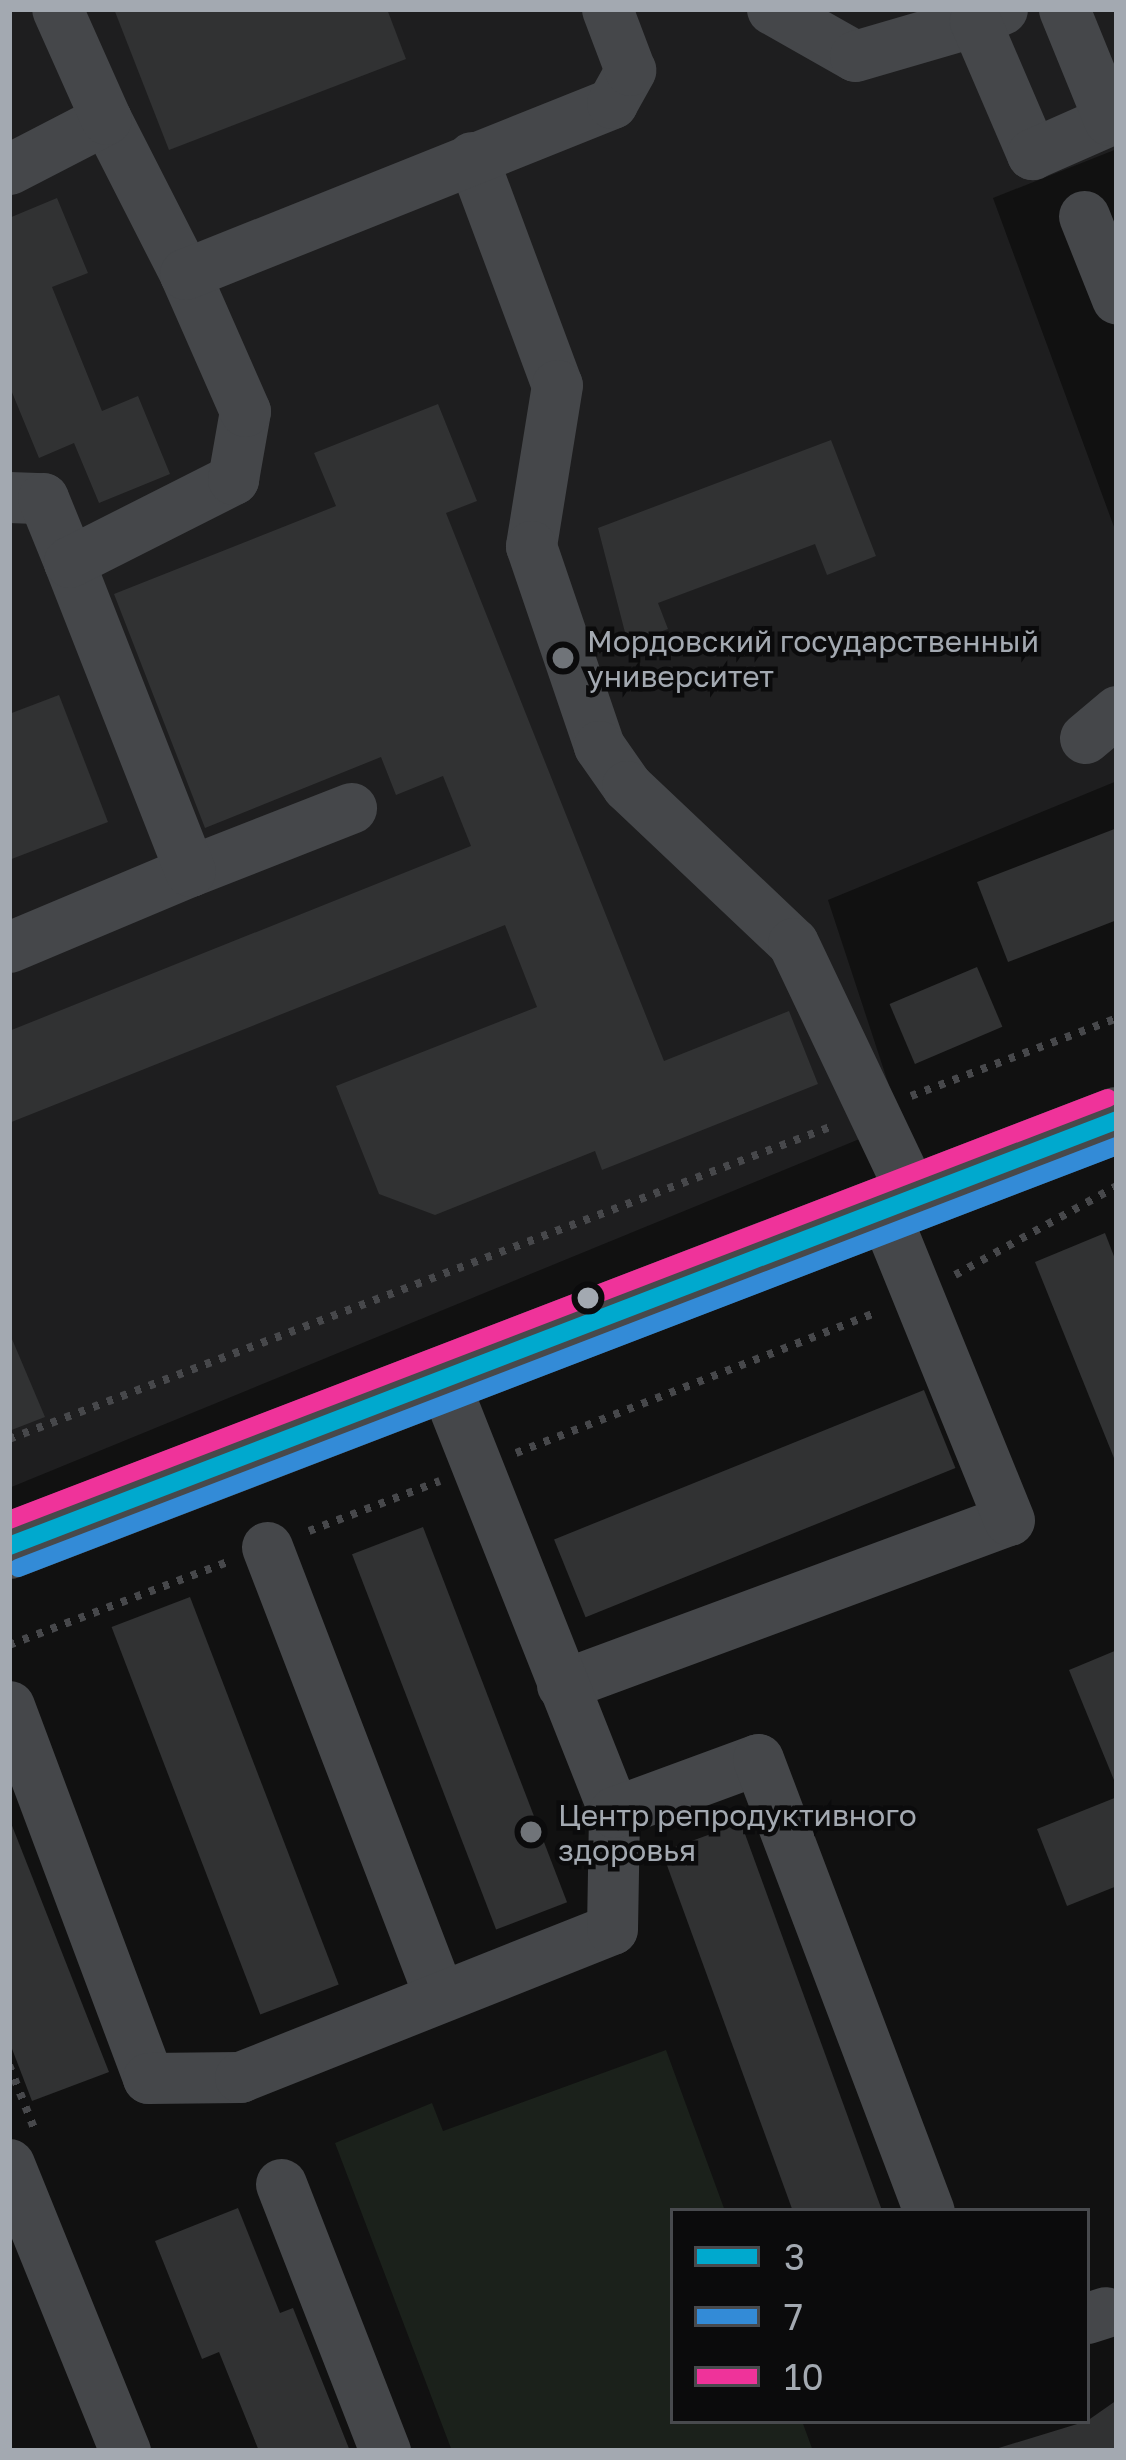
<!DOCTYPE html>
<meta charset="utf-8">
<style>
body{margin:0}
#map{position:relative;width:1126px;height:2460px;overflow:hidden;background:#111;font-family:"Golos Text",sans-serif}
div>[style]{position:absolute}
.built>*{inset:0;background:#1e1e1f}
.green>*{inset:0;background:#1b211b}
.building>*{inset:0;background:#313233;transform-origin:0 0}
.path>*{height:8px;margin-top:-4px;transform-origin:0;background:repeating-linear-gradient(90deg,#47484b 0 6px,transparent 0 15px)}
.minor>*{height:51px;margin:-25.5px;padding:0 25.5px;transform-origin:25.5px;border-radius:25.5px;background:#45474a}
.major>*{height:66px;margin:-33px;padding:0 33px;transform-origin:33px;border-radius:33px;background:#48494b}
.bus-1>*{height:18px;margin:-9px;padding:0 9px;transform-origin:9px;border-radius:9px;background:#00a9ce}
.bus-2>*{height:18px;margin:-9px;padding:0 9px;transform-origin:9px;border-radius:9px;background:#338bd7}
.bus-3>*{height:18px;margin:-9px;padding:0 9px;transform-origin:9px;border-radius:9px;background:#ef339a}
.dots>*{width:33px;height:33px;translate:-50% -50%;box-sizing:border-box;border:6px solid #0b0b0c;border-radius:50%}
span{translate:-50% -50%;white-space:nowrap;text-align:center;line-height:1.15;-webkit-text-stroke:9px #0b0b0c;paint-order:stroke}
.poi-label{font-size:30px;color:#a3a9b1}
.left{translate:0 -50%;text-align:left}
.frame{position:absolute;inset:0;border:12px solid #a3a9b1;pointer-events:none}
.legend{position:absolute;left:670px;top:2208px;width:420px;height:216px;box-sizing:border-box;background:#0b0b0c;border:3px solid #484a4e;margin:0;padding:15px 21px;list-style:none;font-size:36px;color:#a3a9b1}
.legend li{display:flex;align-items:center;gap:24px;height:60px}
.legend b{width:60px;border:3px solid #484a4e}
</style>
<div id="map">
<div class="built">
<div style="clip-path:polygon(9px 9px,1117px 9px,1117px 149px,993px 198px,1117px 535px,1117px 781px,828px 900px,901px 1122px,9px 1488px)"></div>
</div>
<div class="green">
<div style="clip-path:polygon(666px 2050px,725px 2211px,673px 2211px,673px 2421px,802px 2421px,813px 2451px,452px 2451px,335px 2143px,432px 2103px,443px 2131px)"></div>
</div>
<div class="building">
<div style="clip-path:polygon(114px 9px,387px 9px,406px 59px,169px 150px)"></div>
<div style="clip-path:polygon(57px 198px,88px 273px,52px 287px,102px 411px,138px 396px,170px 474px,99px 503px,74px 443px,39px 458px,9px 385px,9px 218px)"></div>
<div style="clip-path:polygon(438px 404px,477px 501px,446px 513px,664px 1061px,789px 1011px,818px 1084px,602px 1170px,595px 1151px,435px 1215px,379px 1194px,336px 1086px,537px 1007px,505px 925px,9px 1123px,9px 1031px,471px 846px,443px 776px,396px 795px,381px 757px,205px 828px,114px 594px,336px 506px,314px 453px)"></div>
<div style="clip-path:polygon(831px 440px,876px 556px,827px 575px,815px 544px,658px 603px,668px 629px,628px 644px,598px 528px)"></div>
<div style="clip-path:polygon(59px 695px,108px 822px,9px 860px,9px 714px)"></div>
<div style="clip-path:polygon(1117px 828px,1117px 920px,1008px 962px,977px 882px)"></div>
<div style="left:977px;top:967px;width:65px;height:95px;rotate:67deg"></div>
<div style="clip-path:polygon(1105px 1233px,1117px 1264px,1116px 1463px,1035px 1262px)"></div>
<div style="clip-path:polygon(9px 1332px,45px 1417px,9px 1431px)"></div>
<div style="left:924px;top:1390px;width:84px;height:399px;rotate:68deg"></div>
<div style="left:423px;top:1527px;width:402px;height:76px;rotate:69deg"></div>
<div style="left:190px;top:1597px;width:415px;height:84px;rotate:69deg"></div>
<div style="clip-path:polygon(1117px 1650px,1117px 1785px,1116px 1785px,1069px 1670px)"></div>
<div style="clip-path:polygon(1117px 1797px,1117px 1886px,1067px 1906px,1037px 1829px)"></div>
<div style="clip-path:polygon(9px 1818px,109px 2072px,32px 2101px,9px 2041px)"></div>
<div style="left:741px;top:1823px;width:412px;height:84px;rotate:70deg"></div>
<div style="clip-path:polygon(238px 2208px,280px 2313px,293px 2308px,350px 2451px,259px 2451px,219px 2352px,202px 2359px,155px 2241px)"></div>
<div style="clip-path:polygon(1117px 2400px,1117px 2451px,989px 2451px,1087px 2421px)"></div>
</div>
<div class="path">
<div style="left:911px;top:1096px;width:220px;rotate:-20.7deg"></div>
<div style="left:955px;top:1275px;width:185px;rotate:-28.8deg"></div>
<div style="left:9px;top:1439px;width:884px;rotate:-20.81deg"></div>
<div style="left:516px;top:1453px;width:388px;rotate:-21.3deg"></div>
<div style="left:309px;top:1531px;width:140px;rotate:-20.9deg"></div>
<div style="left:9px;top:1645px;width:233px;rotate:-20.8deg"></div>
<div style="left:9px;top:2065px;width:68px;rotate:68.4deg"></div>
</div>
<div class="minor">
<div style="left:772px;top:9px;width:95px;rotate:29.5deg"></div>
<div style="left:855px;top:56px;width:125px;rotate:-16.3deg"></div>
<div style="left:1002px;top:9px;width:30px;rotate:156deg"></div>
<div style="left:975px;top:21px;width:145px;rotate:66.8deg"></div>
<div style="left:1032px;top:154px;width:84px;rotate:-23.8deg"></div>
<div style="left:1109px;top:120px;width:120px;rotate:-112.1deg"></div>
<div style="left:106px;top:119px;width:174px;rotate:63deg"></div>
<div style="left:472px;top:157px;width:243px;rotate:69.6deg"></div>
<div style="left:557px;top:385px;width:163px;rotate:99.2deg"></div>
<div style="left:531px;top:546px;width:211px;rotate:71.2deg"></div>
<div style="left:599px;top:746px;width:49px;rotate:55deg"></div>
<div style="left:627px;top:786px;width:228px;rotate:43.4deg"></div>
<div style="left:793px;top:943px;width:282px;rotate:64.6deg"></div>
<div style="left:9px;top:169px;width:109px;rotate:-27.3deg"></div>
<div style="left:106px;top:119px;width:120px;rotate:-114deg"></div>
<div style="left:1084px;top:216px;width:89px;rotate:68.3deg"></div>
<div style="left:9px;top:497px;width:34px;rotate:2deg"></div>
<div style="left:43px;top:498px;width:69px;rotate:67.9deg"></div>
<div style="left:1085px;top:738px;width:42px;rotate:-40.2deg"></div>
<div style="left:190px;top:871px;width:173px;rotate:-21.4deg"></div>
<div style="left:9px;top:947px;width:196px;rotate:-22.8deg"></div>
<div style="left:190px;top:871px;width:332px;rotate:-111.4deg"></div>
<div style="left:69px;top:562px;width:184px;rotate:-26.8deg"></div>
<div style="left:233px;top:479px;width:69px;rotate:-80deg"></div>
<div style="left:245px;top:411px;width:150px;rotate:-113.7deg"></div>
<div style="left:185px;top:274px;width:460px;rotate:-21.8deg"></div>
<div style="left:612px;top:103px;width:38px;rotate:-61deg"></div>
<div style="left:630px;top:70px;width:65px;rotate:-110.7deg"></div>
<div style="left:267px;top:1547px;width:477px;rotate:69deg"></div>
<div style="left:562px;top:1685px;width:476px;rotate:-20.3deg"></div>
<div style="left:1009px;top:1520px;width:335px;rotate:-112.1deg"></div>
<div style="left:9px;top:1706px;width:397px;rotate:69.5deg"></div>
<div style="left:148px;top:2078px;width:92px;rotate:-0.6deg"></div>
<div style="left:240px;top:2077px;width:400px;rotate:-21.7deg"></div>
<div style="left:612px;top:1929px;width:117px;rotate:-89deg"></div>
<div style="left:614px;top:1812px;width:466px;rotate:-111.6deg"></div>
<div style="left:614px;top:1812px;width:153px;rotate:-20.2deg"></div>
<div style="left:758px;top:1759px;width:483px;rotate:69.3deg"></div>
<div style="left:9px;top:2164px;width:310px;rotate:68deg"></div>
<div style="left:281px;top:2184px;width:287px;rotate:68.7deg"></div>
<div style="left:1087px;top:2318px;width:19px;rotate:-18deg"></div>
</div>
<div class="major">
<div style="left:9px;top:1546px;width:1187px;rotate:-21.03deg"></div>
</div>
<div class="bus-1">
<div style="left:9px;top:1546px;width:1187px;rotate:-21.03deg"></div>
</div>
<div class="bus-2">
<div style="left:18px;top:1568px;width:1177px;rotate:-21.01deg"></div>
</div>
<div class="bus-3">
<div style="left:9px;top:1520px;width:1177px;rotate:-21.01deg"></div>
</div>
<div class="dots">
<div style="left:563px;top:658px;background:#707479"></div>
<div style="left:588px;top:1298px;background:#a3a9b1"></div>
<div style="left:531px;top:1832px;background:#707479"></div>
</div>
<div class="poi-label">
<span class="left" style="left:587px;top:658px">Мордовский государственный<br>университет</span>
<span class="left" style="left:558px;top:1832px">Центр репродуктивного<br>здоровья</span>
</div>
<div class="frame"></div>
<ul class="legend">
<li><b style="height:15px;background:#00a9ce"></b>3</li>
<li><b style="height:15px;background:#338bd7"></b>7</li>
<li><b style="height:15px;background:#ef339a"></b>10</li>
</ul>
</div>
